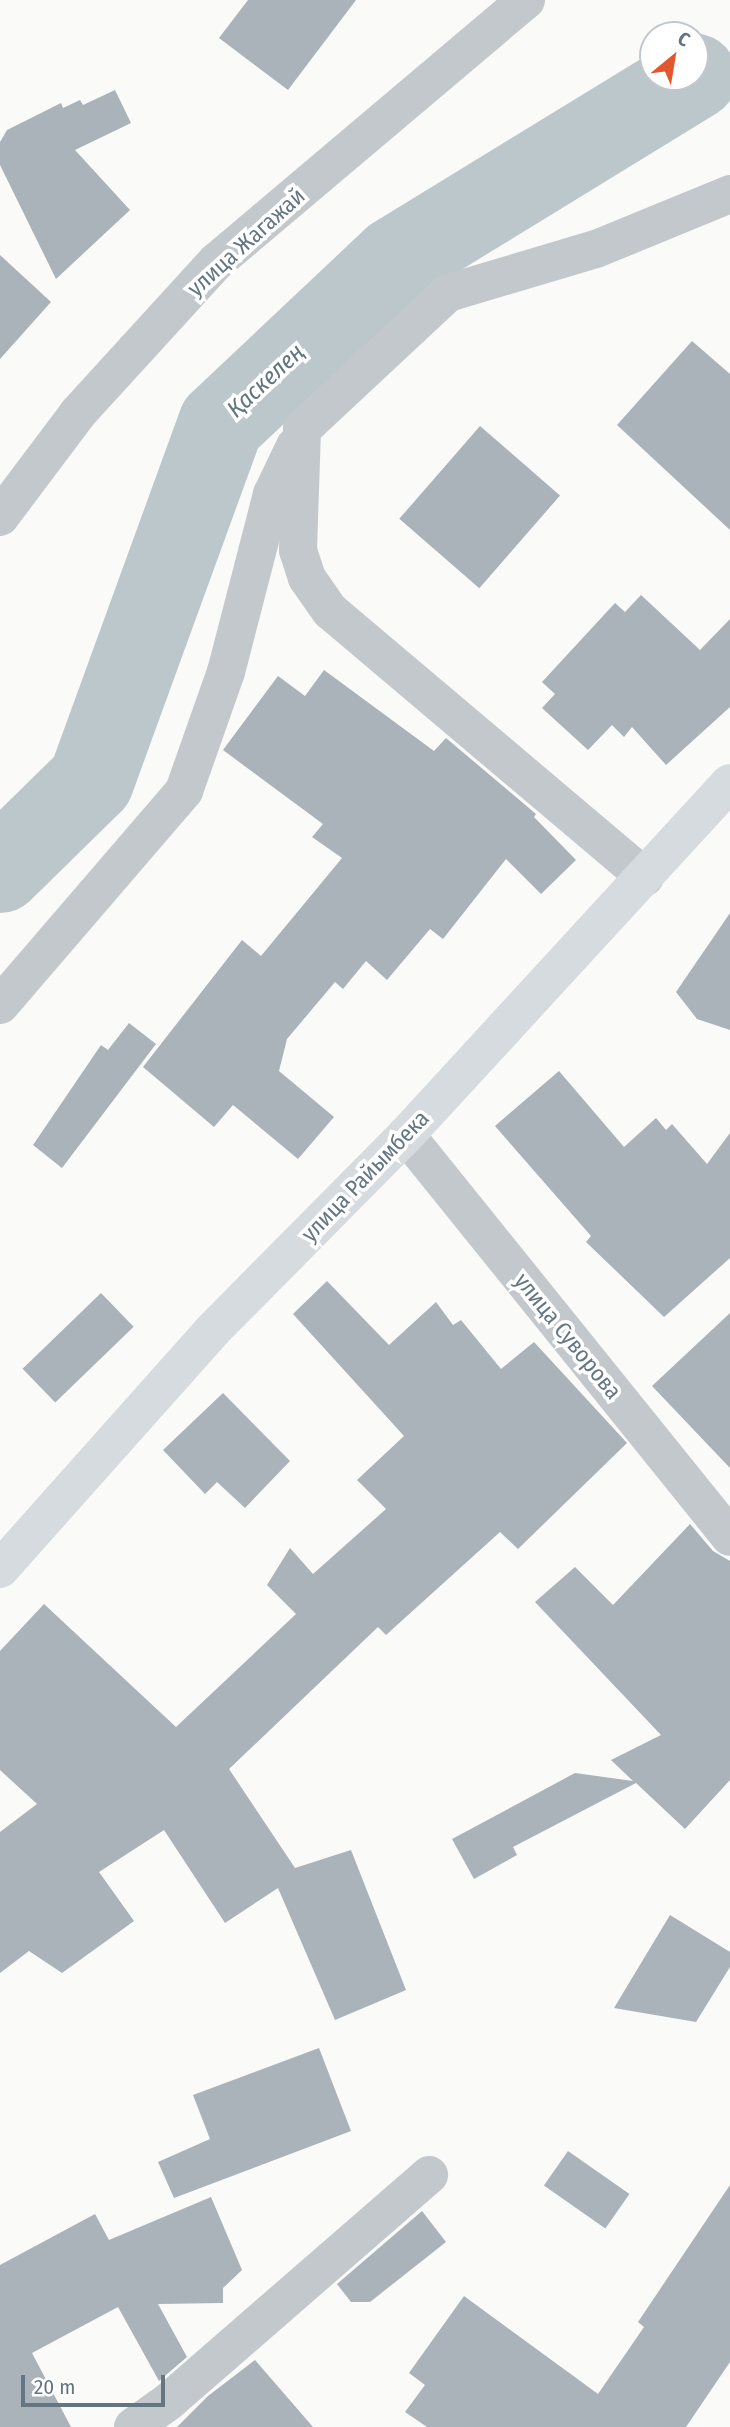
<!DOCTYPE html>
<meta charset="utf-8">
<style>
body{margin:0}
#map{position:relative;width:730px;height:2427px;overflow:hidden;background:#fafaf8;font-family:"Fira Sans Condensed",sans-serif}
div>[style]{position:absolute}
.river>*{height:86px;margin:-43px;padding:0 43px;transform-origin:43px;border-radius:43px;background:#bbc7cb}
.building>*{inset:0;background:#aab3b9;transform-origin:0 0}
.street>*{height:38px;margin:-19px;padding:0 19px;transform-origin:19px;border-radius:19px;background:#c3c8cc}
.secondary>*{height:38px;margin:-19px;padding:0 19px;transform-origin:19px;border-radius:19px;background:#d6dbdf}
span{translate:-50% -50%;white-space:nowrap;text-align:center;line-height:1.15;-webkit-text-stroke:7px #fff;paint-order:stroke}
.street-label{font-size:23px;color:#657683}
.water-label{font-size:24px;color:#60757c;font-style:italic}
.north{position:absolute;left:639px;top:21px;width:70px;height:70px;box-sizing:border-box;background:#fff;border:2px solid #c1c8cd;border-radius:50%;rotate:30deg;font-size:19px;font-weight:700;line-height:28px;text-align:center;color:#657683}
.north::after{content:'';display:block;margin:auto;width:24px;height:32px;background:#e4572e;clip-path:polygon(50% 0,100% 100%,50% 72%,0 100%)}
.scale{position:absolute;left:21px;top:2375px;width:144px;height:32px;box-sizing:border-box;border:4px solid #657683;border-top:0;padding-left:9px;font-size:21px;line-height:24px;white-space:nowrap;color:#657683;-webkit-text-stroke:5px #fff;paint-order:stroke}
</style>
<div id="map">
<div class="river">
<div style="left:0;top:870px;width:127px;rotate:-44.4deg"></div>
<div style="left:91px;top:781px;width:380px;rotate:-70deg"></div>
<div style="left:221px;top:424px;width:239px;rotate:-43.3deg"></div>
<div style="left:395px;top:260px;width:351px;rotate:-31.5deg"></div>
</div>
<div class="building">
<div style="clip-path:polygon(248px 0,356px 0,288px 90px,219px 38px)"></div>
<div style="clip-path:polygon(115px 90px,131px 123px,75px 150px,130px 210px,56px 279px,0 165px,0 142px,7px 130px,61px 103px,63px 108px,80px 100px,83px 105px)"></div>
<div style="clip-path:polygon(0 255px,51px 302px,0 359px)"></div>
<div style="clip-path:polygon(692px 341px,730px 374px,730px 530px,617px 425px)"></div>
<div style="left:480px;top:426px;width:106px;height:123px;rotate:41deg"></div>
<div style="clip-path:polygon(641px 595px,700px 650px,730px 619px,730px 707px,666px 765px,632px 727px,624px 737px,612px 725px,588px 750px,542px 708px,555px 694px,542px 682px,615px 603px,625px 612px)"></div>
<div style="clip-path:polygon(324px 670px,434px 751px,446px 738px,536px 814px,534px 817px,576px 860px,541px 894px,506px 859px,443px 939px,430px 929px,387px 980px,366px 961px,343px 989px,335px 982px,287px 1039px,279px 1071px,334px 1117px,298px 1159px,233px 1105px,214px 1127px,143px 1067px,242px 940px,261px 956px,342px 858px,312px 837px,323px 824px,223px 750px,278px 676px,305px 696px)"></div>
<div style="clip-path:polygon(730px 913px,730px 1030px,697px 1019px,676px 992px)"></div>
<div style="clip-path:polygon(129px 1023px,156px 1044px,62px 1168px,33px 1145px,101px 1045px,108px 1050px)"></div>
<div style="clip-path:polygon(559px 1071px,624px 1147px,656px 1118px,666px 1130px,672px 1124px,707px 1164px,730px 1133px,730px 1258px,664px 1317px,586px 1242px,591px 1236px,495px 1126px)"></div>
<div style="clip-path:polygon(327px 1281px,389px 1345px,436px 1302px,453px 1325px,461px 1320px,501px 1369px,534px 1342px,627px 1443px,518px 1549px,500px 1532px,386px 1635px,378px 1627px,229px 1769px,295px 1868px,351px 1850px,406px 1990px,335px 2020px,278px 1888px,225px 1923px,164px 1830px,99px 1872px,134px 1921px,62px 1973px,29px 1951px,0 1973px,0 1832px,37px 1804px,0 1770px,0 1651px,44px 1604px,176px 1727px,296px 1614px,267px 1585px,290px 1548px,313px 1574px,386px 1509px,357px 1480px,404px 1436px,293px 1314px)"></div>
<div style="left:101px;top:1293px;width:47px;height:109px;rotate:46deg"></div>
<div style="clip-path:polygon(730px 1313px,730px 1468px,652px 1386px)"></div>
<div style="clip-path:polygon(223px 1393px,290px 1461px,245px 1508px,217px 1482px,205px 1494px,163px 1450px)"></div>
<div style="clip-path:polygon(690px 1524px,713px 1551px,730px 1561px,730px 1780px,685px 1829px,636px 1783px,513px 1847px,517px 1855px,474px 1879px,452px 1839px,575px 1773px,633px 1781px,611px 1760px,661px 1735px,535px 1602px,575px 1567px,613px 1605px)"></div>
<div style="clip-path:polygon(670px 1915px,730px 1952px,730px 1967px,696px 2022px,614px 2008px)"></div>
<div style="clip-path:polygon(319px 2048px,351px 2131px,174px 2198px,158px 2162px,210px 2139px,193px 2095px)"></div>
<div style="left:568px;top:2151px;width:75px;height:42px;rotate:35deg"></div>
<div style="clip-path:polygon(730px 2185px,730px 2362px,686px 2427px,427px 2427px,405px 2412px,425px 2385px,409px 2373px,464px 2296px,598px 2394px,644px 2327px,638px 2322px)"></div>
<div style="clip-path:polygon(211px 2197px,242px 2270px,223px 2288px,223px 2303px,158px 2304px,187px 2357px,159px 2381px,118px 2307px,32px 2353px,71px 2427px,0 2427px,0 2265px,95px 2214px,109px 2240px)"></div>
<div style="clip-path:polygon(422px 2211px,446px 2242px,370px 2302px,351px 2302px,337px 2284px)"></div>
<div style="clip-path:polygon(255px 2360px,313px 2427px,177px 2427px,208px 2396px)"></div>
</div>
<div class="street">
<div style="left:0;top:517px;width:130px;rotate:-53.1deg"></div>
<div style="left:78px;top:413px;width:205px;rotate:-47.6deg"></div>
<div style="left:216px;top:262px;width:406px;rotate:-40.2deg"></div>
<div style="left:645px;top:877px;width:412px;rotate:-139.8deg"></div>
<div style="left:330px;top:611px;width:40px;rotate:-124.9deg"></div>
<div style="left:307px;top:578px;width:29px;rotate:-108deg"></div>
<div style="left:298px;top:550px;width:121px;rotate:-88.1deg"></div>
<div style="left:302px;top:429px;width:200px;rotate:-43deg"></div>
<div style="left:448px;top:293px;width:154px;rotate:-16.6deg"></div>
<div style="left:596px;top:249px;width:145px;rotate:-22.3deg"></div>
<div style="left:0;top:1005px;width:282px;rotate:-49.3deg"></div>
<div style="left:184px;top:791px;width:126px;rotate:-70.6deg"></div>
<div style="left:226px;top:672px;width:184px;rotate:-75.5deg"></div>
<div style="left:272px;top:494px;width:53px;rotate:-64.4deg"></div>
<div style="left:406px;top:1135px;width:516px;rotate:51.13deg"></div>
<div style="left:133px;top:2427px;width:43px;rotate:-35.5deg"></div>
<div style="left:168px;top:2402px;width:346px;rotate:-41deg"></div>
</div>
<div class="secondary">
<div style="left:0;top:1569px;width:320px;rotate:-48.3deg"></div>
<div style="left:213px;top:1330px;width:274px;rotate:-45.3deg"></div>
<div style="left:406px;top:1135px;width:478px;rotate:-47.4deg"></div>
</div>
<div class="street-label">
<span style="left:246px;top:242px;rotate:-42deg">улица Жагажай</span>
<span style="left:365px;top:1176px;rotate:-46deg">улица Райымбека</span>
<span style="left:568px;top:1336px;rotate:51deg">улица Суворова</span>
</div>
<div class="water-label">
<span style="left:266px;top:381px;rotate:-43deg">Қаскелең</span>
</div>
<div class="north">С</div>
<div class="scale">20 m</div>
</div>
